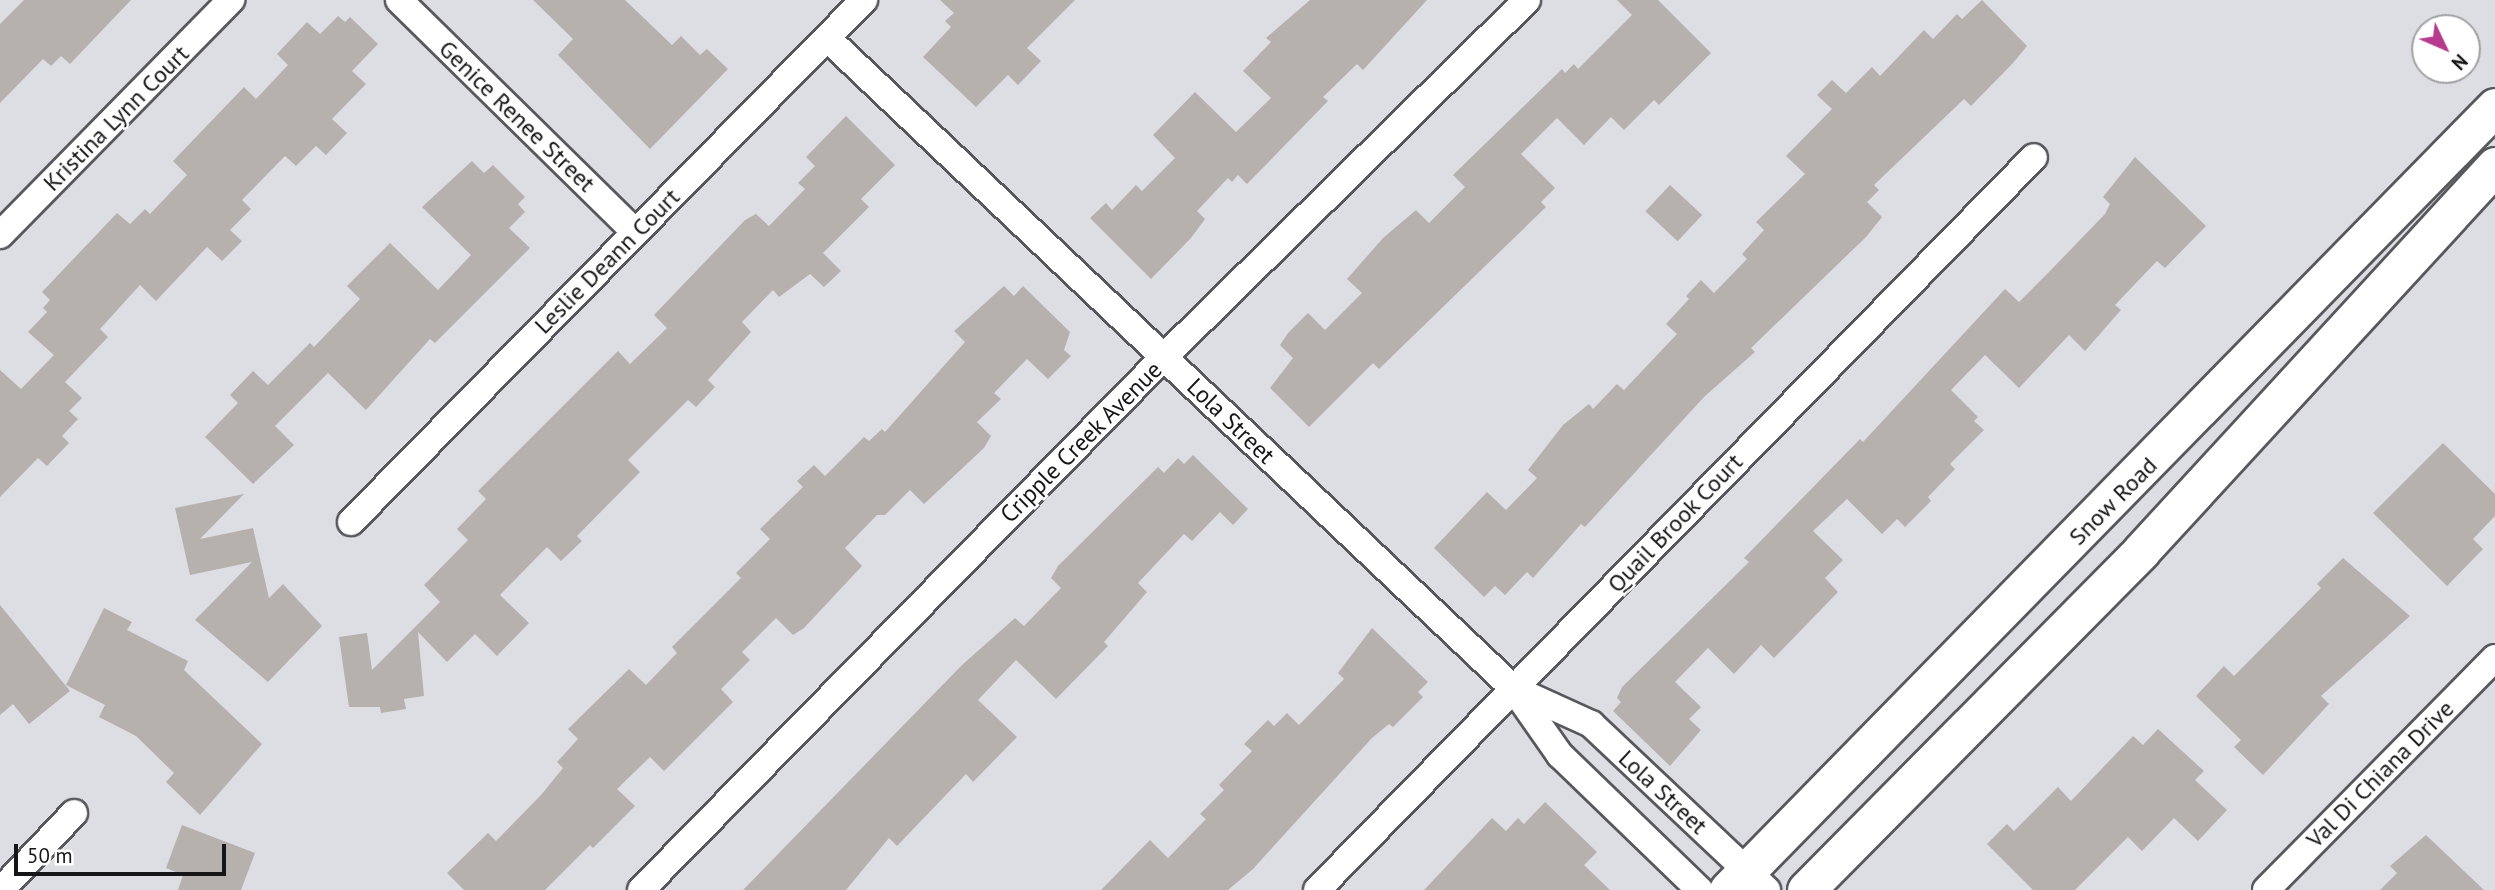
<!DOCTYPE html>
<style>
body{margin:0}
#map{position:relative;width:2495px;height:890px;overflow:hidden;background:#dddee4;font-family:"PT Sans",sans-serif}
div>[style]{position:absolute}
.building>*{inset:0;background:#b6b1ad;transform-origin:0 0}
.roads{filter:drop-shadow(2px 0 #57585d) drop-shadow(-2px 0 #57585d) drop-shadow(0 2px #57585d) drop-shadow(0 -2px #57585d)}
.minor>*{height:26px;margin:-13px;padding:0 13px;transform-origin:13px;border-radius:13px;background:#fff}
.secondary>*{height:37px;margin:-18.5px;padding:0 18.5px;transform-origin:18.5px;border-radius:18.5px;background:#fff}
span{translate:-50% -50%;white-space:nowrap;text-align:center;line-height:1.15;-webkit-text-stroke:5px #fff;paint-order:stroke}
.street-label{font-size:24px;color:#161618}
.north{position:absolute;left:2411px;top:14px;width:70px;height:70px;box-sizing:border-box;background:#fff;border:2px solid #a2a2a3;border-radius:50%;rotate:134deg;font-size:19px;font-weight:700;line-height:28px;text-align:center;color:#161618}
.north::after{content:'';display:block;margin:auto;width:24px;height:32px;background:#b63b8d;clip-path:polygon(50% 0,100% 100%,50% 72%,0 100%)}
.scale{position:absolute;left:14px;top:844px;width:212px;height:32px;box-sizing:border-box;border:4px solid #161618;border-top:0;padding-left:9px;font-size:21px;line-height:24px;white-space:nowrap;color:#161618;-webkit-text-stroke:5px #fff;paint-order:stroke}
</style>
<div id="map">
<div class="building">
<div style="clip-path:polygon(24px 0,131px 0,70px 64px,61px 56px,51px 66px,43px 59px,0 103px,0 24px)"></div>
<div style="clip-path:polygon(533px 0,625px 0,672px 45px,681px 36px,700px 55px,707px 49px,728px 69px,650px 149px,558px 55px,573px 39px)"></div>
<div style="clip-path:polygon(940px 0,1075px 0,1027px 48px,1041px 61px,1018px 85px,1008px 75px,976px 107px,923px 57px,951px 27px,945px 21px,954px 13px)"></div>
<div style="clip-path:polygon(1310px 0,1427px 0,1363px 70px,1357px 64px,1323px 97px,1328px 101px,1247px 184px,1238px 175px,1232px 182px,1228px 178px,1197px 211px,1205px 219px,1191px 238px,1151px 279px,1090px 218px,1106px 203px,1112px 210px,1136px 185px,1142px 191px,1175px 158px,1153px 135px,1195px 92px,1236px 132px,1271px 98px,1243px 71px,1271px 42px,1266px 38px)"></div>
<div style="clip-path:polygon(1617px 0,1658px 0,1711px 53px,1659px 105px,1654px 100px,1624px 130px,1611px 117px,1584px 145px,1557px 118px,1521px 154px,1555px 188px,1541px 202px,1546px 207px,1379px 369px,1373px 363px,1309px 427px,1270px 388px,1293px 358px,1280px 345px,1288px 333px,1308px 313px,1325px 330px,1362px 293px,1347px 279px,1383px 238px,1416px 210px,1429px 223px,1465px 187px,1453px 175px,1562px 69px,1565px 73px,1574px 64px,1578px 69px,1632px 15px)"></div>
<div style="clip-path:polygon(1982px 0,2027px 46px,2013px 63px,1971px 106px,1964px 99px,1874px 185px,1879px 190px,1867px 202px,1882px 217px,1866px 237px,1751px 348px,1755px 352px,1704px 397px,1585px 527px,1581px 524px,1533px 578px,1527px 572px,1505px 595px,1495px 586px,1484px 597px,1434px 548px,1487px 492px,1506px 510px,1537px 478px,1528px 470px,1563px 425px,1589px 404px,1593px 409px,1617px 384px,1624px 390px,1677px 334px,1666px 324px,1689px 299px,1686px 296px,1701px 280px,1714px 293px,1747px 259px,1742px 254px,1764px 230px,1756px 222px,1805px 174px,1786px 156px,1832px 109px,1817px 95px,1832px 80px,1846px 93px,1872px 67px,1880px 76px,1924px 30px,1933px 39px,1957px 14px,1962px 19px)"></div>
<div style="clip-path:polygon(338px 16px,345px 22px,350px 17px,378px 44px,352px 71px,366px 84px,332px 119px,347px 133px,326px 155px,316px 146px,296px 166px,285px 156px,242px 200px,251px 209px,230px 230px,242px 241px,222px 261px,207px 247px,156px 301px,140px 285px,100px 329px,108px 337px,65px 382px,82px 398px,69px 411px,78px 419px,62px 436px,69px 443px,47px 466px,38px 458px,0 497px,0 370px,21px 389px,54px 355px,28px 332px,47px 312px,43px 308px,50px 300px,42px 292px,117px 213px,130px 224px,145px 209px,150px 214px,187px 175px,173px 161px,244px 87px,256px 99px,288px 65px,277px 54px,307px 22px,320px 34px)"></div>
<div style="clip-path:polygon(846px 116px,895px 165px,861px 199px,869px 207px,823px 253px,841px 271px,824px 287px,810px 274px,779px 297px,773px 290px,742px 322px,751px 332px,708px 380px,715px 387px,696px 407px,688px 400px,628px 460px,640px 472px,577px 536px,582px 541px,561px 561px,547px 547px,500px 595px,529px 623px,497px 656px,475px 634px,447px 662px,418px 632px,424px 696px,404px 699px,406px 709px,381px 713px,380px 707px,349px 707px,339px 637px,367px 633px,372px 670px,440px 602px,424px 585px,468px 540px,457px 529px,486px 499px,478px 491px,618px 351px,630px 364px,667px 328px,654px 315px,745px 220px,756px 214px,769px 226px,805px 189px,798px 183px,815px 166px,806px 157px)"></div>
<div style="clip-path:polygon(2135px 157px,2206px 226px,2165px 268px,2157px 261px,2115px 305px,2121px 310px,2085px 351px,2069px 335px,2019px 388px,1985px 355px,1951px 390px,1978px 417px,1974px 421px,1984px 430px,1950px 464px,1955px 469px,1928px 497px,1931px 501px,1905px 527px,1897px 519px,1882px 534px,1847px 499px,1813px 531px,1843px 560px,1825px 578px,1838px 592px,1774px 658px,1761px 645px,1734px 674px,1708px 648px,1675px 682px,1701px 707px,1689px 719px,1701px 730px,1670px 766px,1613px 711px,1621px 702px,1617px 698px,1622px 687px,1749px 562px,1744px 558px,1860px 439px,1863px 442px,2005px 289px,2019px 302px,2048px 273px,2105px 214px,2110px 204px,2103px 197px)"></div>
<div style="clip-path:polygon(472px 161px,484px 173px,493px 165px,525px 197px,518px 204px,525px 212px,509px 228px,530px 248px,435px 343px,430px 339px,366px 410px,328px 373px,275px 426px,294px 445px,253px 484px,205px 437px,238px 403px,230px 395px,253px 371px,268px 385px,310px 343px,314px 347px,360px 299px,347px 286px,390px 243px,438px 290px,471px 255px,422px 207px)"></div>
<div style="left:1670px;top:185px;width:44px;height:36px;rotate:43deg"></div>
<div style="clip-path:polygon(1004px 286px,1014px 296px,1023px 286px,1070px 332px,1064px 350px,1071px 356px,1048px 379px,1027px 359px,994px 393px,1001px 399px,977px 422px,991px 436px,984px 448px,924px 504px,910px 490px,885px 515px,877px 515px,845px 548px,862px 566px,804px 628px,793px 635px,776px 618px,742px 652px,750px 660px,721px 689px,733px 702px,664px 771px,650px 757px,617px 789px,635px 806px,593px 848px,590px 845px,545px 890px,464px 890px,447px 873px,488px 833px,496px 841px,541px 795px,563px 768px,557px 762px,578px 739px,568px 729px,629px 669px,646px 685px,677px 653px,672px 647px,741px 578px,736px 573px,770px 539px,760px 529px,803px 487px,797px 481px,814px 465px,825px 476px,864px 437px,869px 441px,882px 429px,885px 432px,965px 342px,954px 331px)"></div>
<div style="clip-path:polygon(2443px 443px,2495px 494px,2495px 516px,2473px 539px,2483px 549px,2447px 586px,2373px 513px)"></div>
<div style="clip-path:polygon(1193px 455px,1248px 509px,1233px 525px,1220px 512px,1192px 541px,1184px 534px,1138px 583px,1147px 592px,1104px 642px,1108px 646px,1056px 699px,1016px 660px,978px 700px,1017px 737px,973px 782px,966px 774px,897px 846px,889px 838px,846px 890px,743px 890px,962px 665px,1015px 618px,1024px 626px,1061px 588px,1051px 578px,1058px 566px,1158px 467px,1164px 473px,1178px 458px,1184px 464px)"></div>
<div style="clip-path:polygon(244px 494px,200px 539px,253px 528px,269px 598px,283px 584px,322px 626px,268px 682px,195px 620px,252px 562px,190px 575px,175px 508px)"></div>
<div style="clip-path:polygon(2343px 558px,2410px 616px,2321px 696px,2329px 704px,2263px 775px,2234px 747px,2241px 740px,2196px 696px,2224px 666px,2234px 676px,2321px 588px,2317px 584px)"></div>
<div style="clip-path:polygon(0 605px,70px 691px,29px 724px,13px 704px,0 715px)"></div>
<div style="clip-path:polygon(104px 608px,132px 622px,127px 630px,188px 661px,184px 670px,262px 744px,200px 815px,166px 782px,174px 773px,136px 736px,99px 717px,105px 705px,66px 685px)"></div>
<div style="clip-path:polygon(1372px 628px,1428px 682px,1418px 692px,1423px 697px,1393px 727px,1389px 724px,1372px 738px,1253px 869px,1228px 890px,1101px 890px,1150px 840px,1168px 858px,1206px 819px,1200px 814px,1224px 790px,1219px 785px,1252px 751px,1244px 744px,1268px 720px,1274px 726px,1287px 713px,1299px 725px,1344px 679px,1338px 673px)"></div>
<div style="clip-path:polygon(2158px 729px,2204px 771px,2195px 780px,2227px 810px,2198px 841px,2174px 818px,2142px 851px,2128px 837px,2075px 890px,2033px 890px,1987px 844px,2007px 824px,2014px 831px,2058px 787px,2071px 801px,2133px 736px,2143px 745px)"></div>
<div style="clip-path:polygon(1545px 802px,1597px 852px,1584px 865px,1610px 890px,1424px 890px,1492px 818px,1506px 831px,1518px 818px,1524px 824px)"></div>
<div style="clip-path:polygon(182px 825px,255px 853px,241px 890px,178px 890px,183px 875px,166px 868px)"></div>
<div style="clip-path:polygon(2426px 835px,2484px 890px,2380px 890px,2397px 873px,2390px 866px)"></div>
</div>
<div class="roads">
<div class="minor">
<div style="left:399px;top:0;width:331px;rotate:44.5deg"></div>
<div style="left:827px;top:38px;width:945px;rotate:43.46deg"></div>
<div style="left:1513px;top:688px;width:82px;rotate:55deg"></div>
<div style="left:1560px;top:755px;width:194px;rotate:44deg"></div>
<div style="left:0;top:235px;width:330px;rotate:-45.5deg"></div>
<div style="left:351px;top:522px;width:732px;rotate:-45.5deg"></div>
<div style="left:1514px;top:689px;width:85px;rotate:24.4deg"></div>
<div style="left:1591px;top:724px;width:242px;rotate:43.3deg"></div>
<div style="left:1px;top:890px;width:106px;rotate:-46.5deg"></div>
<div style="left:641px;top:890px;width:747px;rotate:-45.54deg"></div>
<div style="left:1164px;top:357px;width:509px;rotate:-44.52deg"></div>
<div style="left:1317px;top:890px;width:1025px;rotate:-45.63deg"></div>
<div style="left:2266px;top:890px;width:326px;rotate:-45.4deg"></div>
</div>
<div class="secondary">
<div style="left:1728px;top:890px;width:1096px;rotate:-45.59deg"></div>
<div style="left:1806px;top:890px;width:477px;rotate:-45.3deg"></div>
<div style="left:2141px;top:551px;width:523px;rotate:-47.4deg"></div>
</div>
</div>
<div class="street-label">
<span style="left:517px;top:116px;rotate:44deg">Genice Renee Street</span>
<span style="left:116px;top:118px;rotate:-45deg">Kristina Lynn Court</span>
<span style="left:607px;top:261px;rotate:-45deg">Leslie Deann Court</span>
<span style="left:1231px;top:421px;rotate:44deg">Lola Street</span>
<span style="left:1081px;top:442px;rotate:-45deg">Cripple Creek Avenue</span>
<span style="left:2113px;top:501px;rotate:-45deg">Snow Road</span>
<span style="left:1675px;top:523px;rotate:-46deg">Quail Brook Court</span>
<span style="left:2380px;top:774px;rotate:-45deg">Val Di Chiana Drive</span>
<span style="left:1663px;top:792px;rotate:43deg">Lola Street</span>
</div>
<div class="north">N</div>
<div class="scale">50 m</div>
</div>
